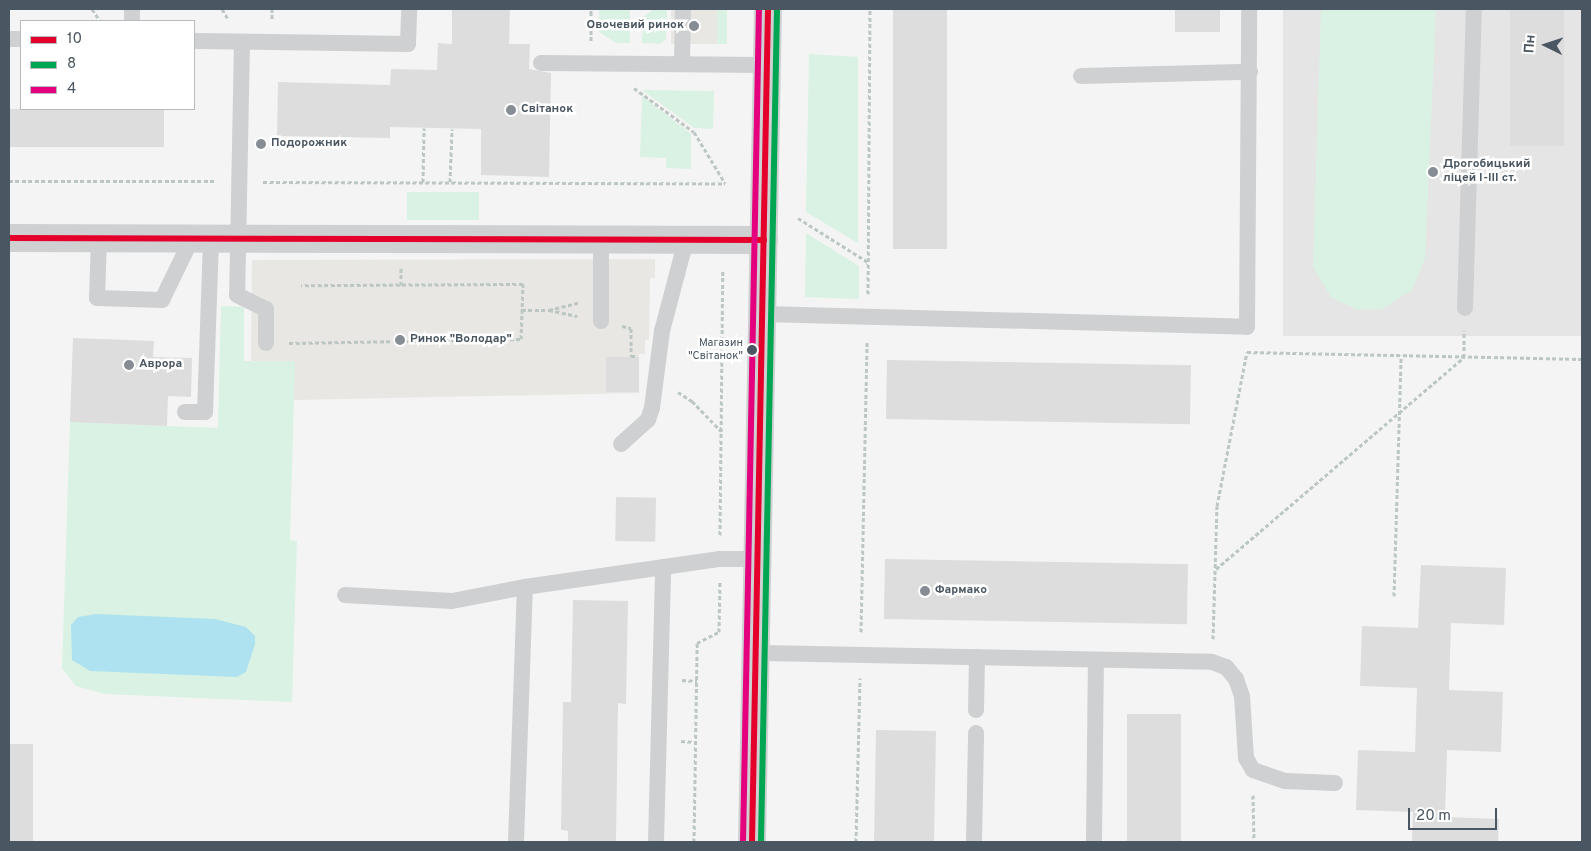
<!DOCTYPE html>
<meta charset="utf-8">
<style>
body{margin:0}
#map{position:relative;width:1591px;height:851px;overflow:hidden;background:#f4f4f4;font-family:Overpass,sans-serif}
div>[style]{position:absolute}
.commercial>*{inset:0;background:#e8e7e3;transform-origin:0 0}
.education>*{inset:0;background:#e6e5e6;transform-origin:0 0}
.green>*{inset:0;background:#d9f2e3;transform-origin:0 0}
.water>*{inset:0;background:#aee2f0}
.building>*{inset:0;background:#ddddde;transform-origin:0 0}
.path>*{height:3px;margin-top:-1.5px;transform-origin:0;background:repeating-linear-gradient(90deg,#bcc7c4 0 4px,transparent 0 6.5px)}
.service>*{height:16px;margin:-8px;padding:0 8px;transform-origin:8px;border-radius:8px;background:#ced0d2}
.minor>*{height:28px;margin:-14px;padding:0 14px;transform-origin:14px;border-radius:14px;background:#ced0d2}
.tertiary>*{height:28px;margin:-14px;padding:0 14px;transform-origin:14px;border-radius:14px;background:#ced0d2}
.bus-1>*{height:6px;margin:-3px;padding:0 3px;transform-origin:3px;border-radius:3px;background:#e4002b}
.bus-2>*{height:6px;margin:-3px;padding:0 3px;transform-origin:3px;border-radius:3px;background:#00a651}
.bus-3>*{height:6px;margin:-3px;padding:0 3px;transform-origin:3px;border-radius:3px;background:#e5007d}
.dots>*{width:14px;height:14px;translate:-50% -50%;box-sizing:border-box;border:2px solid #fff;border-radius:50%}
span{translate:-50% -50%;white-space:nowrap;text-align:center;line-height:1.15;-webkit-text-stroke:5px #fff;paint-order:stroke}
.bus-label{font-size:11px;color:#4a5661}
.right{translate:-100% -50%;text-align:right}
.poi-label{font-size:12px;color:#4a5661;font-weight:700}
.left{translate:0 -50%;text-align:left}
.frame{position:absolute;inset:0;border:10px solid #4a5661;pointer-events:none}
.legend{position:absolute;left:20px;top:20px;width:175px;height:90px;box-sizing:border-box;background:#fff;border:1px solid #b7bbc0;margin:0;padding:6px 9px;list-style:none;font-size:15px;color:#4a5661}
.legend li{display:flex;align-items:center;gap:10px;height:25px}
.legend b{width:25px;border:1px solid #b7bbc0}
.north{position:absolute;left:1521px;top:20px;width:50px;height:50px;-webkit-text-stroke:4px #fff;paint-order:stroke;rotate:274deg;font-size:14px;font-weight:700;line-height:20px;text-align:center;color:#4a5661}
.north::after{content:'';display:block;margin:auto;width:18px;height:22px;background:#4a5661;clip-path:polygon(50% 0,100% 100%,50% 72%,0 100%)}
.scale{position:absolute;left:1408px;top:808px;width:89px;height:22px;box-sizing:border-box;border:2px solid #4a5661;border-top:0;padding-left:6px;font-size:15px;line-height:18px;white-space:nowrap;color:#4a5661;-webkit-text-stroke:4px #fff;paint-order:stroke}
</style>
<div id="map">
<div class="commercial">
<div style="left:671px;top:9px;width:46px;height:35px"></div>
<div style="clip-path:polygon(655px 259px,655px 278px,650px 278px,649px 340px,645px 340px,645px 354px,639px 354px,639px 393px,294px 400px,294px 361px,251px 361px,252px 260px)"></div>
</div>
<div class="education">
<div style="left:1283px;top:9px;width:299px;height:327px"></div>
</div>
<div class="green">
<div style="clip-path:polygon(599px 9px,630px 9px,630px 43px,616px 43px,599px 32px)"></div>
<div style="clip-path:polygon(654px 9px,667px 9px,666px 39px,660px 44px,642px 43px,643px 17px)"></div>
<div style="left:717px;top:9px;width:10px;height:35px"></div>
<div style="clip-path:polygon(1321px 9px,1436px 9px,1425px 258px,1412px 290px,1382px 309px,1356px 309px,1331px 297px,1313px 267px)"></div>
<div style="clip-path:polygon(809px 54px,858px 57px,858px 243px,806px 212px)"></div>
<div style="clip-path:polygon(642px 90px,714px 91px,713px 129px,694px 128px)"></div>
<div style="clip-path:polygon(642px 96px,691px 134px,691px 169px,666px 168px,666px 158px,640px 157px)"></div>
<div style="left:407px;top:192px;width:72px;height:28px"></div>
<div style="clip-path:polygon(806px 233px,859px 266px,859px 299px,805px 297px)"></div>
<div style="clip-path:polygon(221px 306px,244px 307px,244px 361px,295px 361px,290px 540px,297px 541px,292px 702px,105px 694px,76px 686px,62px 668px,70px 422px,218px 428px)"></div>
</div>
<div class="water">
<div style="clip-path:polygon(96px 614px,215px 619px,246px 627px,255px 636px,255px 644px,246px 672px,237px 677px,90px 671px,72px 660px,71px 625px,78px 617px)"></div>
</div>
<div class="building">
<div style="clip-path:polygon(452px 9px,510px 9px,509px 44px,530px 44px,529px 69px,551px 73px,549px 177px,481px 175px,481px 129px,390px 127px,390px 138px,277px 136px,278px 82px,390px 85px,391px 69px,437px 70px,438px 43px,452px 44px)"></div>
<div style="left:893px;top:9px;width:54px;height:240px"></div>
<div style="left:1175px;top:9px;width:45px;height:23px"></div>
<div style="left:1510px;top:9px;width:54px;height:137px"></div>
<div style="left:9px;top:109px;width:155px;height:38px"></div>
<div style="clip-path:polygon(73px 338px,154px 341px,153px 357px,192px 358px,191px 397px,168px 396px,167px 426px,70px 422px)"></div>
<div style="left:606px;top:357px;width:33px;height:35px"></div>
<div style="left:887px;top:360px;width:304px;height:59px;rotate:1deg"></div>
<div style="left:616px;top:497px;width:40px;height:44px;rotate:1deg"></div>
<div style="left:885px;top:559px;width:303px;height:60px;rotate:1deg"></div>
<div style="clip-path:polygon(1421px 565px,1506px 568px,1504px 625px,1451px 623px,1449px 690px,1503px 692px,1501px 752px,1447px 750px,1445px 817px,1499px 819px,1498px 842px,1412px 842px,1413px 812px,1356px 810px,1358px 750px,1415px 752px,1417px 688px,1360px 686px,1362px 626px,1418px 628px)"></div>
<div style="clip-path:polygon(573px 600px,628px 601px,626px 704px,618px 703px,616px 842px,568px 842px,568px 831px,561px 830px,563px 702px,571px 702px)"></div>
<div style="left:1127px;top:714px;width:54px;height:128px"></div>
<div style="left:876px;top:730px;width:60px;height:112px;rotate:1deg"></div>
<div style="left:9px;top:744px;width:24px;height:98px"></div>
</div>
<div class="path">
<div style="left:92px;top:9px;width:14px;rotate:56deg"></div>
<div style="left:222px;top:9px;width:12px;rotate:59deg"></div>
<div style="left:272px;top:19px;width:10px;rotate:-90deg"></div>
<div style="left:591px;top:41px;width:32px;rotate:-90deg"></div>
<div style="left:634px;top:88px;width:74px;rotate:36.3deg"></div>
<div style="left:694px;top:132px;width:60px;rotate:58.7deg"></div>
<div style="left:9px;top:181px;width:208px"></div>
<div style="left:263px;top:182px;width:462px;rotate:0.2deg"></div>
<div style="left:423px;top:182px;width:54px;rotate:-88.9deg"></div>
<div style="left:450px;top:182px;width:53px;rotate:-87.8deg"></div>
<div style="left:798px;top:218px;width:83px;rotate:32.2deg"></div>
<div style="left:401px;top:285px;width:17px;rotate:-90deg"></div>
<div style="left:868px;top:294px;width:285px;rotate:-89.6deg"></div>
<div style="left:522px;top:310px;width:27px"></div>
<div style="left:549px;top:310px;width:30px;rotate:-14deg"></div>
<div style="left:549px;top:310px;width:29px;rotate:12deg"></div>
<div style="left:622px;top:326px;width:9px;rotate:13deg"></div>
<div style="left:631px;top:328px;width:28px;rotate:90deg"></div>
<div style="left:631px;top:356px;width:5px"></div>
<div style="left:289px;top:343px;width:232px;rotate:-1deg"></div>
<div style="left:521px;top:339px;width:55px;rotate:-87.9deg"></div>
<div style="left:523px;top:284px;width:222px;rotate:179.7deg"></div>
<div style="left:1247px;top:352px;width:335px;rotate:1.2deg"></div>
<div style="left:678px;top:392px;width:17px;rotate:33deg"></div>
<div style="left:692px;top:401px;width:42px;rotate:46deg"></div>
<div style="left:720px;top:535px;width:266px;rotate:-89.4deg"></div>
<div style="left:1216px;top:569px;width:326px;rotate:-40.5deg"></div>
<div style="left:1464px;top:357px;width:26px;rotate:-90deg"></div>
<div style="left:1394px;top:596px;width:241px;rotate:-88.3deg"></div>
<div style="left:861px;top:632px;width:292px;rotate:-88.8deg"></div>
<div style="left:1213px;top:639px;width:133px;rotate:-88.3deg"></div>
<div style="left:1217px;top:506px;width:157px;rotate:-79deg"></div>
<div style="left:682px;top:680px;width:15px;rotate:4deg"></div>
<div style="left:681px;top:741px;width:14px;rotate:4deg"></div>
<div style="left:1253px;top:795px;width:47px;rotate:88.8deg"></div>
<div style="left:694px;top:842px;width:199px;rotate:-89.1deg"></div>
<div style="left:697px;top:643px;width:25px;rotate:-27deg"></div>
<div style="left:719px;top:632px;width:50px;rotate:-88.9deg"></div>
<div style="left:856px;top:842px;width:164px;rotate:-88.6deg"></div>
</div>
<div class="service">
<div style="left:132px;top:21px;width:12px;rotate:-90deg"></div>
<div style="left:9px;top:39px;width:12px"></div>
<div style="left:194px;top:41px;width:214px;rotate:0.8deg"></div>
<div style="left:408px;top:44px;width:35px;rotate:-88deg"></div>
<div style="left:242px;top:42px;width:253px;rotate:91.1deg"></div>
<div style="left:237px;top:295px;width:32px;rotate:26deg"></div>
<div style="left:266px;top:309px;width:34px;rotate:90deg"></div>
<div style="left:541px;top:63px;width:226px;rotate:0.5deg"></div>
<div style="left:682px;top:64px;width:55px;rotate:-89deg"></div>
<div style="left:1081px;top:76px;width:169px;rotate:-1.4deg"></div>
<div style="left:99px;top:238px;width:60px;rotate:91.9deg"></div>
<div style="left:97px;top:298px;width:65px;rotate:1.8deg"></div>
<div style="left:162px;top:300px;width:69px;rotate:-64.2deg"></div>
<div style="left:1465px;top:308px;width:299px;rotate:-88.3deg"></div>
<div style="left:764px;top:314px;width:483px;rotate:1.5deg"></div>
<div style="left:1247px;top:327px;width:318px;rotate:-89.6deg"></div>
<div style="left:601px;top:321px;width:81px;rotate:-90deg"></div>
<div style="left:185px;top:412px;width:20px"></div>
<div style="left:205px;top:412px;width:174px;rotate:-88deg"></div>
<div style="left:621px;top:444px;width:36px;rotate:-42deg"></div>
<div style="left:648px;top:420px;width:13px;rotate:-72deg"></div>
<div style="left:652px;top:408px;width:78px;rotate:-82.6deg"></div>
<div style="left:662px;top:331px;width:94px;rotate:-75.2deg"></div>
<div style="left:345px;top:595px;width:107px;rotate:3.2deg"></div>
<div style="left:452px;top:601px;width:74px;rotate:-10.9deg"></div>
<div style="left:756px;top:653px;width:456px;rotate:1.1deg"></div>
<div style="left:1212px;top:662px;width:15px;rotate:20deg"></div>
<div style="left:1226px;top:667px;width:16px;rotate:50deg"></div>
<div style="left:1236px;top:679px;width:18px;rotate:71deg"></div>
<div style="left:1242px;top:696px;width:62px;rotate:86.3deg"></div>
<div style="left:1246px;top:758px;width:14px;rotate:60deg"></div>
<div style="left:1253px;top:770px;width:34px;rotate:19deg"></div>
<div style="left:1285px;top:781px;width:50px;rotate:2.3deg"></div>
<div style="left:976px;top:710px;width:53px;rotate:-88.9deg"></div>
<div style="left:516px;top:842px;width:255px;rotate:-88deg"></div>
<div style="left:525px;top:587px;width:197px;rotate:-8.2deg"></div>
<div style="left:720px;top:559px;width:38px"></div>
<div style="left:656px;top:842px;width:275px;rotate:-88.5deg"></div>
<div style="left:974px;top:842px;width:109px;rotate:-88.9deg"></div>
<div style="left:1094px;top:842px;width:182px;rotate:-89.4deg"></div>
</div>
<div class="minor">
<div style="left:9px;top:238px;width:755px;rotate:0.15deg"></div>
</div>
<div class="tertiary">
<div style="left:752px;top:842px;width:833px;rotate:-88.9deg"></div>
</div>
<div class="bus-1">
<div style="left:9px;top:238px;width:755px;rotate:0.15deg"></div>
<div style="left:752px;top:842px;width:833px;rotate:-88.9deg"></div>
</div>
<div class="bus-2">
<div style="left:761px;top:842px;width:833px;rotate:-88.9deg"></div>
</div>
<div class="bus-3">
<div style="left:743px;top:842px;width:833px;rotate:-88.9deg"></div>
</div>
<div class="dots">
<div style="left:694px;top:26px;background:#868d94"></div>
<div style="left:511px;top:110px;background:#868d94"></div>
<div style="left:261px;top:144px;background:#868d94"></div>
<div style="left:1433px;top:172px;background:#868d94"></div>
<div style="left:400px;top:340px;background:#868d94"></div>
<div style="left:752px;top:350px;background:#4a5661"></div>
<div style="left:129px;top:365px;background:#868d94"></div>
<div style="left:925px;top:591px;background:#868d94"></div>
</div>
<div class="bus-label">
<span class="right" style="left:743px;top:350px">Магазин<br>"Світанок"</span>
</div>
<div class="poi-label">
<span class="right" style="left:684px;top:26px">Овочевий ринок</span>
<span class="left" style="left:521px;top:110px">Світанок</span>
<span class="left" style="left:271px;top:144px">Подорожник</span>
<span class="left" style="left:1443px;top:172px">Дрогобицький<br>ліцей І-ІІІ ст.</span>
<span class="left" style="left:410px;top:340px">Ринок "Володар"</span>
<span class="left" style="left:139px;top:365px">Аврора</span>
<span class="left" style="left:935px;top:591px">Фармако</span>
</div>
<div class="frame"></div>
<ul class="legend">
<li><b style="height:6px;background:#e4002b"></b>10</li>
<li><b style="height:6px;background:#00a651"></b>8</li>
<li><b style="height:6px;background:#e5007d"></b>4</li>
</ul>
<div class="north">Пн</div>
<div class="scale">20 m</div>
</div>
